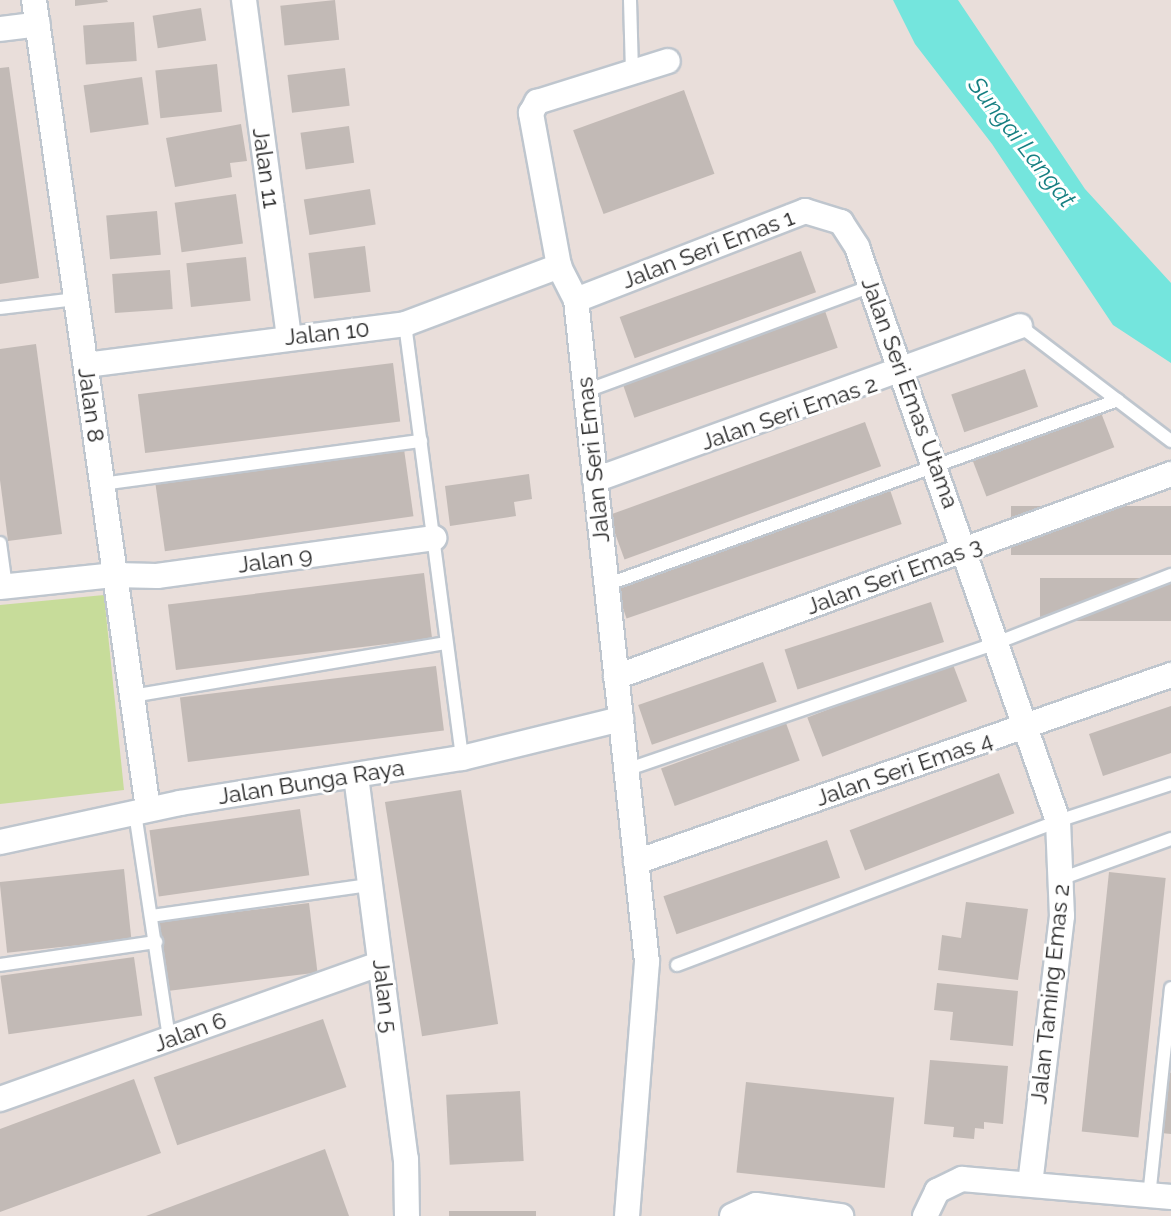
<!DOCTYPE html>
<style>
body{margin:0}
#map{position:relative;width:1171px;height:1216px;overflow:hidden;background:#e9deda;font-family:Raleway,sans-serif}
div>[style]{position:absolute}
.green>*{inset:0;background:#c7dc9a}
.water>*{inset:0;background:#74e5dd}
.building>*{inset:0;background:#c2bab6;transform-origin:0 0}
.roads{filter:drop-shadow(2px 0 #bfc6ce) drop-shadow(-2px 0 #bfc6ce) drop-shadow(0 2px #bfc6ce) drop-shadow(0 -2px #bfc6ce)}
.service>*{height:12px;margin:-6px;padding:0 6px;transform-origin:6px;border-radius:6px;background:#fff}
.minor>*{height:24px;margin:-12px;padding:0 12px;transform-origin:12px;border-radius:12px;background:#fff}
span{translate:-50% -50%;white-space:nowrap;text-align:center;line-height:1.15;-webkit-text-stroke:6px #fff;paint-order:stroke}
.street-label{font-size:23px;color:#282828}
.water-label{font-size:24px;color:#167f81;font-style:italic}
</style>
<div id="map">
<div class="green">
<div style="clip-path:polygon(104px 595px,124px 790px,0 804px,0 605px)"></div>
</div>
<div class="water">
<div style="clip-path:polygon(893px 0,958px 0,1085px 189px,1171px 283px,1171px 363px,1113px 325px,992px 144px,915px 44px)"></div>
</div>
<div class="building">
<div style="clip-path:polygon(75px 0,107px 0,108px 2px,75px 6px)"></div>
<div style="left:335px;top:0;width:40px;height:55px;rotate:84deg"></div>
<div style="left:201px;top:8px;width:33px;height:49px;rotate:81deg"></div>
<div style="left:134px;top:22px;width:39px;height:51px;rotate:86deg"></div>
<div style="left:217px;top:64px;width:48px;height:62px;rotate:84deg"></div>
<div style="clip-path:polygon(9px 67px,39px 278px,0 284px,0 68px)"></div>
<div style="left:345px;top:68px;width:38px;height:58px;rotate:83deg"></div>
<div style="left:142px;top:77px;width:48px;height:59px;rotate:82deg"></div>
<div style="left:684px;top:90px;width:89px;height:118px;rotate:70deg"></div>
<div style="clip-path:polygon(241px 124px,247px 161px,230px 163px,232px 177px,175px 187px,166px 138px)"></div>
<div style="left:349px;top:126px;width:37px;height:49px;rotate:82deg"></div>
<div style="left:370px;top:189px;width:36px;height:67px;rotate:81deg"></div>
<div style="left:236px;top:194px;width:50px;height:62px;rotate:82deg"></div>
<div style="left:157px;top:211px;width:44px;height:51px;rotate:85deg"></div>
<div style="left:365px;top:246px;width:46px;height:57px;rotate:83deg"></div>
<div style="left:801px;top:251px;width:44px;height:193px;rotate:70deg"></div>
<div style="left:246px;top:257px;width:44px;height:60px;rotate:84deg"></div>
<div style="left:170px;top:270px;width:39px;height:58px;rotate:86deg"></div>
<div style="left:824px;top:308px;width:42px;height:215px;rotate:71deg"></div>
<div style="clip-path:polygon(36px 344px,62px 534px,8px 541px,0 480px,0 349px)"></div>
<div style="left:393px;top:363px;width:59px;height:257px;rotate:83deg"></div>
<div style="left:1025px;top:369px;width:40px;height:78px;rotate:71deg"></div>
<div style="left:1100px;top:410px;width:40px;height:137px;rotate:69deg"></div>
<div style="left:865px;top:422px;width:47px;height:273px;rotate:70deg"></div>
<div style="left:404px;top:449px;width:68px;height:251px;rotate:82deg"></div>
<div style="clip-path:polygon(529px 474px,532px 499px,514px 502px,516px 516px,450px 526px,445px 486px)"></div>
<div style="left:889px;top:487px;width:39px;height:291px;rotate:71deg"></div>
<div style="left:1171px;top:506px;width:49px;height:160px;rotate:90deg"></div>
<div style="left:424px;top:573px;width:66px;height:258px;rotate:83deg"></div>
<div style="left:1171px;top:578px;width:43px;height:131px;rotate:90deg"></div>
<div style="left:931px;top:602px;width:42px;height:154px;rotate:72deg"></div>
<div style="left:763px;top:662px;width:42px;height:132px;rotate:71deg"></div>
<div style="left:952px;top:662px;width:42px;height:155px;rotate:69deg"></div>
<div style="left:436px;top:666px;width:65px;height:258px;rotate:83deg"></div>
<div style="clip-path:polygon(1171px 706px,1171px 753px,1103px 776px,1089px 734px)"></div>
<div style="left:786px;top:723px;width:40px;height:133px;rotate:70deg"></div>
<div style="left:999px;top:773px;width:43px;height:160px;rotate:69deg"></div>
<div style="left:461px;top:790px;width:237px;height:77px;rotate:81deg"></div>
<div style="left:300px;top:809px;width:67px;height:152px;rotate:82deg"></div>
<div style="left:827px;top:840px;width:40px;height:173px;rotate:71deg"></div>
<div style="left:124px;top:869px;width:71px;height:125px;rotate:84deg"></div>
<div style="left:1109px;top:872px;width:57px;height:261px;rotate:6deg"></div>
<div style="clip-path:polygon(966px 902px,1028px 909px,1018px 980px,938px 970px,942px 935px,961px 938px)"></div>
<div style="left:309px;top:903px;width:70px;height:151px;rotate:83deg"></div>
<div style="left:134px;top:957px;width:59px;height:135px;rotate:82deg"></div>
<div style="clip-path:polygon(937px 983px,1018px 991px,1013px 1046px,950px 1040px,953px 1012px,934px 1010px)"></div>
<div style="left:323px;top:1019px;width:72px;height:179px;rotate:71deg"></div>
<div style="clip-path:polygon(930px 1060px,1008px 1066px,1003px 1124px,984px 1122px,984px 1129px,975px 1128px,974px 1139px,953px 1137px,954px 1127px,924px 1124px)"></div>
<div style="clip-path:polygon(1169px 1072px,1171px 1073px,1171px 1134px,1161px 1133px)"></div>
<div style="clip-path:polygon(134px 1079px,161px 1153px,0 1212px,0 1129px)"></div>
<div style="left:746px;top:1082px;width:149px;height:91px;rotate:6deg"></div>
<div style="left:520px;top:1091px;width:70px;height:74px;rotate:87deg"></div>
<div style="clip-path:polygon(325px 1149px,349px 1216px,146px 1216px,162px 1210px)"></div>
<div style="left:449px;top:1211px;width:87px;height:5px"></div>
</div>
<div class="roads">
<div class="service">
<div style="left:630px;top:0;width:72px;rotate:88.4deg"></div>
<div style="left:0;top:308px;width:77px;rotate:-6.8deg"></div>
<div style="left:405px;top:324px;width:438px;rotate:82.5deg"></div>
<div style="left:1020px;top:326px;width:190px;rotate:37.3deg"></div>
<div style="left:586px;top:391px;width:304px;rotate:-20.2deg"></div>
<div style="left:102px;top:484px;width:322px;rotate:-7.7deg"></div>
<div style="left:0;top:543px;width:44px;rotate:82.2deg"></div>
<div style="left:606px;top:585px;width:544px;rotate:-19.87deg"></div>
<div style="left:132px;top:696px;width:319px;rotate:-9.6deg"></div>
<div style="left:626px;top:770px;width:394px;rotate:-18.9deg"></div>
<div style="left:999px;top:642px;width:185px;rotate:-21.3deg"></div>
<div style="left:135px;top:813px;width:229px;rotate:81.4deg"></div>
<div style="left:1063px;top:878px;width:115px;rotate:-19.9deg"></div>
<div style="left:151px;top:916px;width:221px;rotate:-8.1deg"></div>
<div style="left:0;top:965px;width:158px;rotate:-8.4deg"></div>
<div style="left:677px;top:965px;width:407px;rotate:-20.7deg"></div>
<div style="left:1058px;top:821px;width:119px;rotate:-18.1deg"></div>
<div style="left:1149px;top:1197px;width:210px;rotate:-84deg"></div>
</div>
<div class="minor">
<div style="left:34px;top:0;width:817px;rotate:81.98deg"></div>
<div style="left:244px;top:0;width:339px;rotate:82.4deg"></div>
<div style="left:0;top:29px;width:38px;rotate:-7deg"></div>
<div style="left:576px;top:300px;width:246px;rotate:-21.2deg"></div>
<div style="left:805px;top:211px;width:38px;rotate:17deg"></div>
<div style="left:841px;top:222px;width:30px;rotate:57deg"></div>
<div style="left:857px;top:247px;width:608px;rotate:70.7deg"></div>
<div style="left:1058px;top:821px;width:95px;rotate:87.6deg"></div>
<div style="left:1062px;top:916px;width:269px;rotate:96.8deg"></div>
<div style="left:86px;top:365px;width:322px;rotate:-7.3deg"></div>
<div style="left:405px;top:324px;width:165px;rotate:-20.6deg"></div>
<div style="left:595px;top:480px;width:452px;rotate:-19.9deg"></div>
<div style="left:0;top:587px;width:116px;rotate:-6deg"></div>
<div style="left:115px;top:575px;width:42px;rotate:1.4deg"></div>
<div style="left:157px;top:576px;width:280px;rotate:-7.8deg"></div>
<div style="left:616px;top:677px;width:591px;rotate:-20.09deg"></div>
<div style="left:356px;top:776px;width:386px;rotate:82.6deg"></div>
<div style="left:406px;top:1159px;width:57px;rotate:89deg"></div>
<div style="left:0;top:842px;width:184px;rotate:-12.2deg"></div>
<div style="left:180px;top:803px;width:286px;rotate:-9.1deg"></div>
<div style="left:462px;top:758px;width:164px;rotate:-13.8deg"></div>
<div style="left:636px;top:862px;width:567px;rotate:-19.27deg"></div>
<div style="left:0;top:1099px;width:403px;rotate:-19.6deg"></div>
<div style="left:627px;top:1216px;width:255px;rotate:-85.5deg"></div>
<div style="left:647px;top:962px;width:666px;rotate:-96.12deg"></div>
<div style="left:576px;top:300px;width:38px;rotate:-117deg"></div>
<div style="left:559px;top:266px;width:156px;rotate:-100.4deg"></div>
<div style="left:531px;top:113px;width:13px;rotate:-61deg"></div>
<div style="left:537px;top:102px;width:137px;rotate:-17.4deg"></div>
<div style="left:732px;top:1216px;width:26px;rotate:-25deg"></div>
<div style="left:756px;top:1205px;width:86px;rotate:7.4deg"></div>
<div style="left:925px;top:1216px;width:28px;rotate:-64deg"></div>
<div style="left:937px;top:1191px;width:28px;rotate:-26deg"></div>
<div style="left:962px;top:1179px;width:210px;rotate:4.9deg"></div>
</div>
</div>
<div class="street-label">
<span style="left:266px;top:168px;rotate:82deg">Jalan 11</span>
<span style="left:708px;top:249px;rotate:-21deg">Jalan Seri Emas 1</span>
<span style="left:327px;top:333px;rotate:-6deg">Jalan 10</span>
<span style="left:910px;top:393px;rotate:70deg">Jalan Seri Emas Utama</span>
<span style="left:91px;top:405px;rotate:82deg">Jalan 8</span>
<span style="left:789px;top:413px;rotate:-19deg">Jalan Seri Emas 2</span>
<span style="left:593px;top:460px;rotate:-96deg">Jalan Seri Emas</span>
<span style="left:275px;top:560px;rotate:-8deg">Jalan 9</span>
<span style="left:894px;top:576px;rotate:-20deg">Jalan Seri Emas 3</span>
<span style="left:904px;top:769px;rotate:-19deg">Jalan Seri Emas 4</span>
<span style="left:311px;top:782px;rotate:-9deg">Jalan Bunga Raya</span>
<span style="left:1050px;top:994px;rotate:-84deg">Jalan Taming Emas 2</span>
<span style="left:385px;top:996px;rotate:83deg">Jalan 5</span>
<span style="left:190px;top:1032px;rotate:-20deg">Jalan 6</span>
</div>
<div class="water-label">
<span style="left:1022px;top:142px;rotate:52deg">Sungai Langat</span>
</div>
</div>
